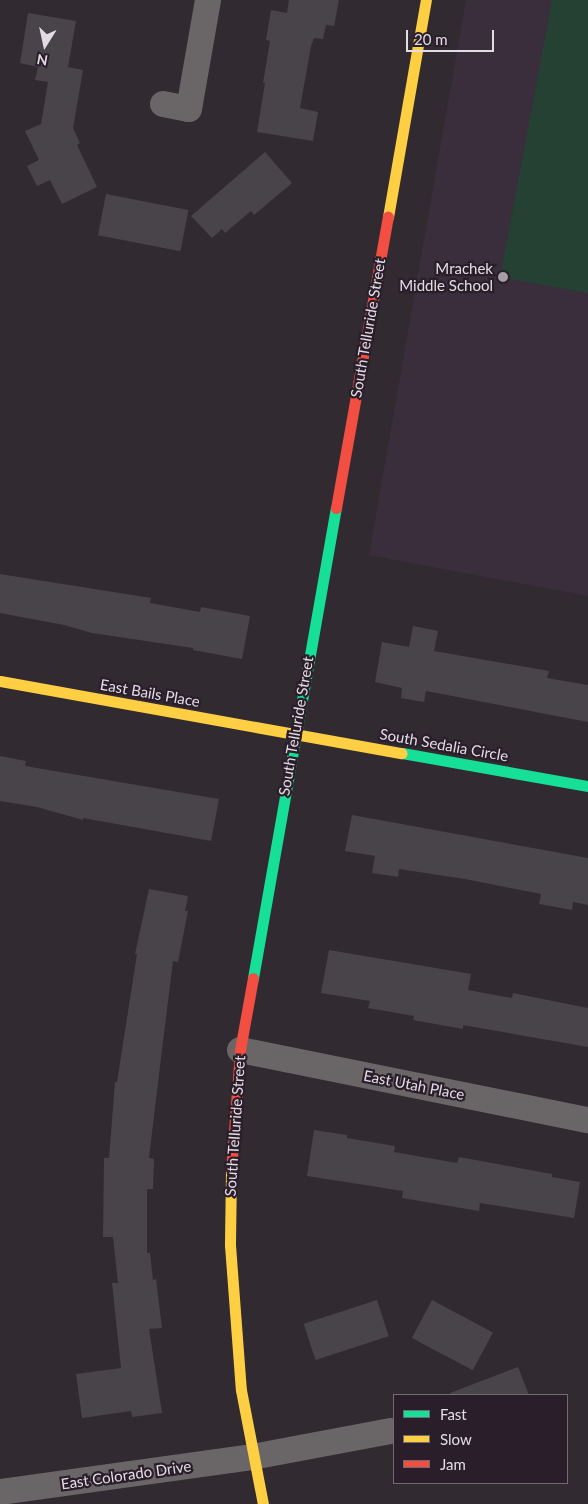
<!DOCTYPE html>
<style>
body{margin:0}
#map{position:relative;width:588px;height:1504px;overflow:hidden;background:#312b31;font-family:Lato,sans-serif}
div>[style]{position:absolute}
.education>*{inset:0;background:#3a2e3c}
.green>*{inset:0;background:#244134}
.building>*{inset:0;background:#494449;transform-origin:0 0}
.street>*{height:26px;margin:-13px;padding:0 13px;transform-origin:13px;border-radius:13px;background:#6a6668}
.fast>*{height:11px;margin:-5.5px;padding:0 5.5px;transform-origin:5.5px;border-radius:5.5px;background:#16e098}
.slow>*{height:11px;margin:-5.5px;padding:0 5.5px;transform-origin:5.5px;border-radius:5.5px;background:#ffcf43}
.jam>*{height:11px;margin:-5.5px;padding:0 5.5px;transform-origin:5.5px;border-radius:5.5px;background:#f24e42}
.dots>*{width:14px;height:14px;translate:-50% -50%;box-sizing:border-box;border:2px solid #2a1e2a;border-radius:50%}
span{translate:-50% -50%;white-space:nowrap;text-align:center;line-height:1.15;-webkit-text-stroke:4.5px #2a1e2a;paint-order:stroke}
.poi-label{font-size:15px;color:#e4dce4}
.right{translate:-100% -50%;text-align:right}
.street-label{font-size:15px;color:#e4dce4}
.legend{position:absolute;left:393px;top:1394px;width:175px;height:90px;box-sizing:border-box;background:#2a1e2a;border:1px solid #746a74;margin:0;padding:6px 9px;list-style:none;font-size:15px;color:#e4dce4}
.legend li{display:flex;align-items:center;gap:10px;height:25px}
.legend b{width:25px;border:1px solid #746a74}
.north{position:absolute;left:20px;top:20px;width:50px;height:50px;-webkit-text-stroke:4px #2a1e2a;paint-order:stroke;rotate:190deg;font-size:14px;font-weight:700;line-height:20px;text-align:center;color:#e4dce4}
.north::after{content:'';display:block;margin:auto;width:18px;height:22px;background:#e4dce4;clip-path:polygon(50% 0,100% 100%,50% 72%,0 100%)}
.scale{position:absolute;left:406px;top:30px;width:88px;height:22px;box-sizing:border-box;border:2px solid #e4dce4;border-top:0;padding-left:6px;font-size:15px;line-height:18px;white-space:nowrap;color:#e4dce4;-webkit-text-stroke:4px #2a1e2a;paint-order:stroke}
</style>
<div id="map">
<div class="education">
<div style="clip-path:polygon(466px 0,588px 0,588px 596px,369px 555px)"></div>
</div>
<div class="green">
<div style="clip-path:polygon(552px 0,588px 0,588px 293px,500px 277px)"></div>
</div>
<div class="building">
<div style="clip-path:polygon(289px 0,339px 0,334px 26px,326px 25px,323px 39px,314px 38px,311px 46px,300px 108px,318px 112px,313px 141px,257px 132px,265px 83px,263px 83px,270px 41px,266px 40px,271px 10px,287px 13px)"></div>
<div style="clip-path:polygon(28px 13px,76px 21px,68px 67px,83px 70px,73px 128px,80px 143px,77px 145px,97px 187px,62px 204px,50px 180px,37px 186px,27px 166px,39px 160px,25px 131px,41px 124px,48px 82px,35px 80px,38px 67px,20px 63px)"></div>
<div style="clip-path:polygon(265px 152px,292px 183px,254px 215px,251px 211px,225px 233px,222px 229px,212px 238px,191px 216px)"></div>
<div style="left:106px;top:194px;width:84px;height:42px;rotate:11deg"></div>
<div style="clip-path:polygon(0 574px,151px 598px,150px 603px,200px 612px,201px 607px,250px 616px,242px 659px,193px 650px,193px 648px,92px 633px,64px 625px,0 613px)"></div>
<div style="clip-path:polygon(413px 626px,438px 631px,434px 651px,549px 671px,547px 678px,588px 685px,588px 722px,426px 691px,424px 702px,401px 698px,402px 688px,375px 682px,378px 665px,382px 642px,409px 647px)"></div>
<div style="clip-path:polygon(0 756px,26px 761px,25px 766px,219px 799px,211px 841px,83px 818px,83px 820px,37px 807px,0 801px)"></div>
<div style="clip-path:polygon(352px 815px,588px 858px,588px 905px,573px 902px,572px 910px,539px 904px,541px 894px,465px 879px,399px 869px,398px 877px,372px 873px,375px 856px,345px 851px)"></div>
<div style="clip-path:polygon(149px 889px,188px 896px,185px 911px,188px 911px,178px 962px,173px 961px,160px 1066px,149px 1158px,154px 1159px,153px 1189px,147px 1189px,147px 1253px,150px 1253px,153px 1280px,156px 1279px,162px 1328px,149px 1329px,162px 1413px,132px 1417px,131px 1411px,82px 1418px,76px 1374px,121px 1368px,112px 1283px,118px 1283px,113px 1237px,103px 1237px,104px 1158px,109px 1158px,115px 1082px,117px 1082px,137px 954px,135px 954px)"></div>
<div style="clip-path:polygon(329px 950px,471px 974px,468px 990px,512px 998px,513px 993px,588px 1008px,588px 1047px,491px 1030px,463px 1025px,463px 1029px,413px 1020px,414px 1016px,368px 1008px,370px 1001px,321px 993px)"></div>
<div style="clip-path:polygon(314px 1130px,347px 1135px,347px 1138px,395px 1146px,394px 1152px,457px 1163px,459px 1157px,552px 1174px,552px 1177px,580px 1182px,574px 1218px,480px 1203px,479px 1211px,402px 1198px,403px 1191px,307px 1176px)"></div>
<div style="left:377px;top:1300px;width:38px;height:77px;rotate:72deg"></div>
<div style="left:432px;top:1300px;width:69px;height:43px;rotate:28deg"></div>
<div style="clip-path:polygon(518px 1367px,529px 1395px,450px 1395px,450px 1393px)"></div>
</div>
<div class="street">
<div style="left:163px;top:104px;width:26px;rotate:11deg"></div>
<div style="left:189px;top:109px;width:111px;rotate:-80.1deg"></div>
<div style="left:240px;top:1050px;width:355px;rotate:11.4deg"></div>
<div style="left:0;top:1492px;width:254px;rotate:-7.9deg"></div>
<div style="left:252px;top:1457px;width:141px;rotate:-10.6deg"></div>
</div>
<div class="fast">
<div style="left:402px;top:753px;width:189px;rotate:10.1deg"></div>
<div style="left:253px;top:978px;width:477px;rotate:-80deg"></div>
</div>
<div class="slow">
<div style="left:388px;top:217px;width:220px;rotate:-80.1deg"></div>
<div style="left:0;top:681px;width:408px;rotate:10.2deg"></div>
<div style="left:231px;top:1171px;width:74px;rotate:90.8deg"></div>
<div style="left:230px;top:1245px;width:145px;rotate:85.7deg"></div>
<div style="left:241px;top:1390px;width:116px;rotate:79.1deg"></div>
</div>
<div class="jam">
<div style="left:336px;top:508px;width:296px;rotate:-79.9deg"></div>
<div style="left:231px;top:1171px;width:121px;rotate:-85.7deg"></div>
<div style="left:240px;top:1050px;width:73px;rotate:-79.8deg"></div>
</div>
<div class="dots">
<div style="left:503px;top:277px;background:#a59ea5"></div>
</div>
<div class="poi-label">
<span class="right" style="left:493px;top:277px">Mrachek<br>Middle School</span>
</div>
<div class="street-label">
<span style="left:368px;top:328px;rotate:-80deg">South Telluride Street</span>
<span style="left:150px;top:693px;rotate:10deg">East Bails Place</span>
<span style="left:296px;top:726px;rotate:-80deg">South Telluride Street</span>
<span style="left:444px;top:745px;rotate:10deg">South Sedalia Circle</span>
<span style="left:414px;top:1085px;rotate:11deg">East Utah Place</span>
<span style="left:235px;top:1126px;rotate:-86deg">South Telluride Street</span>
<span style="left:126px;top:1475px;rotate:-8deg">East Colorado Drive</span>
</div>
<ul class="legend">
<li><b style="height:6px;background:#16e098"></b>Fast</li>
<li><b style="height:6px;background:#ffcf43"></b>Slow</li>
<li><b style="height:6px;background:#f24e42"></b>Jam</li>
</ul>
<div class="north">N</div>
<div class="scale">20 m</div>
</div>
